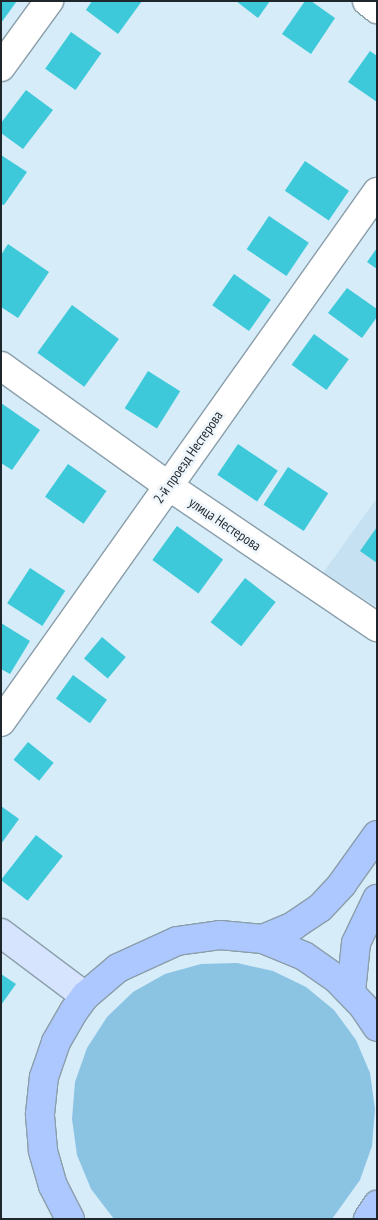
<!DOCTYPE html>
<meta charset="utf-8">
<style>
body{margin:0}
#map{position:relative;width:378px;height:1220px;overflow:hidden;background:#d6ecf9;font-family:"PT Sans Narrow",sans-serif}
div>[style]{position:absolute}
.built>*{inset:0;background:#c5e1f2}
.green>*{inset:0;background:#8bc3e3}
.building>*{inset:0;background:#3dc9d9;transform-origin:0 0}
.roads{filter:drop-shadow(1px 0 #8a9eaa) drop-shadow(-1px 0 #8a9eaa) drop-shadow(0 1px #8a9eaa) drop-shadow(0 -1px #8a9eaa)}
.street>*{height:28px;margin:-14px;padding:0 14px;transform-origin:14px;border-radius:14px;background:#fff}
.secondary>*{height:28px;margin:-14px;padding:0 14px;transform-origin:14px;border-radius:14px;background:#d6e4fe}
.primary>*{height:28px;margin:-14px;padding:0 14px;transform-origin:14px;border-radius:14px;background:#adc8fe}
span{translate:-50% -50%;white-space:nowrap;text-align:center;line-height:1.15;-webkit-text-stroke:5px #eef6fc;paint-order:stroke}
.street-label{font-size:14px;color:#1f272c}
.frame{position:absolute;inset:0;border:2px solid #1f272c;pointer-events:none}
</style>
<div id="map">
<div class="built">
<div style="clip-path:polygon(377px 498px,377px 607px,323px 573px)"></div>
</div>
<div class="green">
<div style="clip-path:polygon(237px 963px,273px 971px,306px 987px,334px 1010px,356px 1040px,370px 1073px,375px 1109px,372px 1146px,360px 1180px,332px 1219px,114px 1219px,91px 1189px,77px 1155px,72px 1119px,75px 1082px,87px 1048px,107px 1017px,133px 992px,165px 974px,201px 964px)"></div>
</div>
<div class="building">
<div style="clip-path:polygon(1px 1px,17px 1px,1px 23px)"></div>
<div style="clip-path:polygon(92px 1px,142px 1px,118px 34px,86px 10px)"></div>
<div style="clip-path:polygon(236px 1px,270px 1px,258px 18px)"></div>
<div style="clip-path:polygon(305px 1px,311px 1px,335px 18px,311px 54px,282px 34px)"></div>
<div style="left:71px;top:32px;width:37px;height:45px;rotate:35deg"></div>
<div style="clip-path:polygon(370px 51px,377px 56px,377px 102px,348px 82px)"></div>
<div style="clip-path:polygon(26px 90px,53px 110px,23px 149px,1px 133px,1px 123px)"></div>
<div style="clip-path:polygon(1px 155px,27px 172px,4px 205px,1px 204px)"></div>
<div style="left:305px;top:161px;width:53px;height:36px;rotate:34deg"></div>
<div style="left:269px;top:216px;width:48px;height:40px;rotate:34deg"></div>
<div style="clip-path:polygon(8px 244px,49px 272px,18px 318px,1px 307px,1px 255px)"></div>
<div style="clip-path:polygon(377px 248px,377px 269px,367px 262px)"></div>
<div style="left:234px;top:274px;width:45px;height:38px;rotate:35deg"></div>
<div style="clip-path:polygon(347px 288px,377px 309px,377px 317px,362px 338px,328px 313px)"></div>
<div style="left:72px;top:305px;width:58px;height:59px;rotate:36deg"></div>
<div style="left:314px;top:334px;width:43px;height:38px;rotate:36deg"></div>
<div style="left:148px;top:371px;width:38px;height:44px;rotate:32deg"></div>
<div style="clip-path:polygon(1px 403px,40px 430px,12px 470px,1px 463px)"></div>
<div style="left:238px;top:444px;width:48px;height:37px;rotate:34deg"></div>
<div style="left:68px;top:464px;width:47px;height:40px;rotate:35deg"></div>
<div style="left:288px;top:467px;width:48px;height:45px;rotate:33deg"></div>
<div style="left:177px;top:526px;width:57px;height:42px;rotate:36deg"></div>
<div style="clip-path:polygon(377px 527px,377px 563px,360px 551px)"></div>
<div style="left:30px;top:568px;width:42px;height:42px;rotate:33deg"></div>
<div style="left:245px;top:578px;width:39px;height:56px;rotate:38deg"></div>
<div style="clip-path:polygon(1px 623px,30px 641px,10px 674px,1px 669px)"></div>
<div style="left:102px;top:637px;width:31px;height:28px;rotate:40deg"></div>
<div style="left:73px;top:675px;width:42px;height:29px;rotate:36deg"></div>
<div style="left:28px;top:742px;width:33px;height:23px;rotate:39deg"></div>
<div style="clip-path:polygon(1px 806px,19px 819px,1px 844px)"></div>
<div style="left:36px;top:835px;width:34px;height:57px;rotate:38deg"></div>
<div style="clip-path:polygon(1px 974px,16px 984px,1px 1005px)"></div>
</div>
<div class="roads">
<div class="street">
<div style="left:367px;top:1px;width:13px;rotate:39deg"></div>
<div style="left:1px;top:67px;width:82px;rotate:-54deg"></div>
<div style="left:1px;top:366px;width:204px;rotate:35.6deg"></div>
<div style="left:167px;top:485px;width:254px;rotate:34.1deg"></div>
<div style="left:1px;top:722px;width:650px;rotate:-54.65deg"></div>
</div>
<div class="secondary">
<div style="left:1px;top:933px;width:105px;rotate:36.9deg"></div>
</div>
<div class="primary">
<div style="left:263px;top:939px;width:33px;rotate:-23deg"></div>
<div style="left:293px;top:926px;width:32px;rotate:-34deg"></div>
<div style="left:320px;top:908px;width:33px;rotate:-47deg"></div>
<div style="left:342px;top:884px;width:60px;rotate:-54.5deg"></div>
<div style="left:351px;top:992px;width:49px;rotate:-84.2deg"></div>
<div style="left:356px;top:943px;width:49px;rotate:-64.5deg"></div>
<div style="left:70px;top:1219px;width:37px;rotate:-117deg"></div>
<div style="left:53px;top:1186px;width:37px;rotate:-106deg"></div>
<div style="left:43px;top:1150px;width:36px;rotate:-95deg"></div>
<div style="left:40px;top:1114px;width:37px;rotate:-84deg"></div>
<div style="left:44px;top:1077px;width:37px;rotate:-71deg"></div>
<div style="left:56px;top:1042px;width:36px;rotate:-60deg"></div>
<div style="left:74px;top:1011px;width:19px;rotate:-54deg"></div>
<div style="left:85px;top:996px;width:43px;rotate:-40.3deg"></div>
<div style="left:118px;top:968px;width:65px;rotate:-24.6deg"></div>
<div style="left:177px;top:941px;width:43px;rotate:-7.9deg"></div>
<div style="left:220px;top:935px;width:43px;rotate:5.3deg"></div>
<div style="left:263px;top:939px;width:44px;rotate:22.5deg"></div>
<div style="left:304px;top:956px;width:40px;rotate:34.9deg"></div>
<div style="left:337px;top:979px;width:37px;rotate:46deg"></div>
<div style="left:363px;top:1006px;width:25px;rotate:56deg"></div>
<div style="left:368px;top:1219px;width:17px;rotate:-57deg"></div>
</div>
</div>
<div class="street-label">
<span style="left:188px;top:457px;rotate:-55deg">2-й проезд Нестерова</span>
<span style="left:225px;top:524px;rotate:34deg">улица Нестерова</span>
</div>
<div class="frame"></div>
</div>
